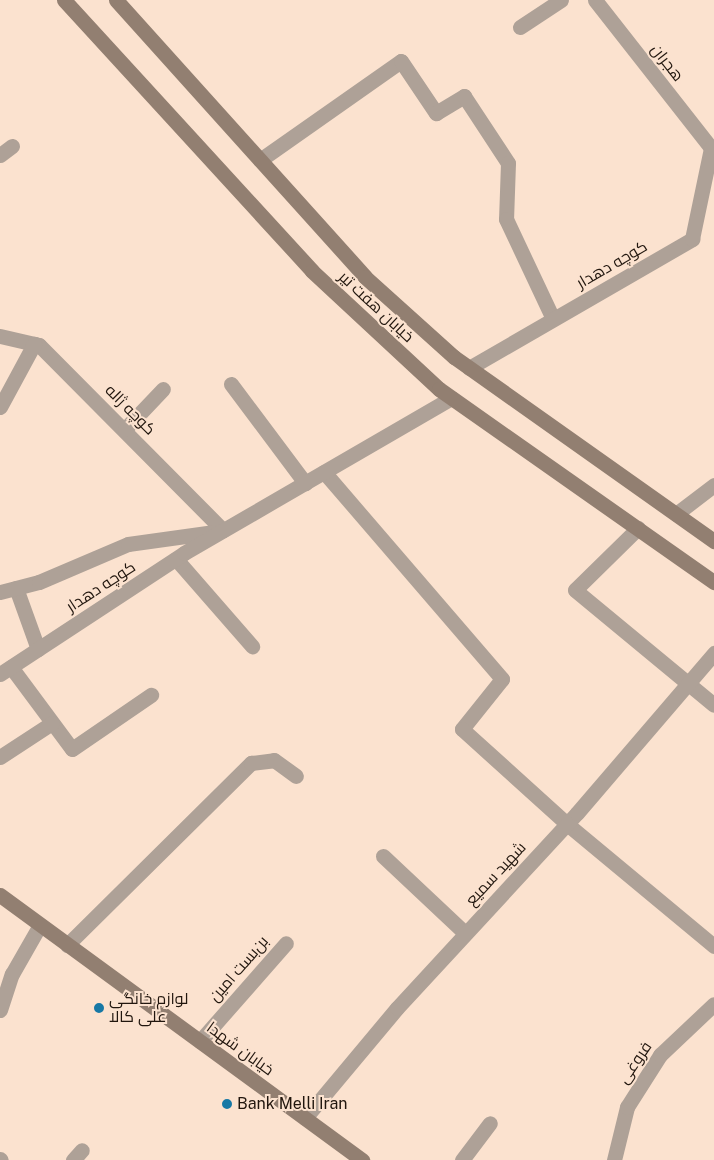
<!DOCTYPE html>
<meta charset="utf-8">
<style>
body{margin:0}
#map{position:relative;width:714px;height:1160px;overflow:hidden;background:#fbe2cf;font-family:"Public Sans",Cairo,sans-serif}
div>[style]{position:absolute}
.street>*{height:15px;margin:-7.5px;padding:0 7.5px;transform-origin:7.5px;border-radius:7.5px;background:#aea197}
.secondary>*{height:15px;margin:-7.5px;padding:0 7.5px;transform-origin:7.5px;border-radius:7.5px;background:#927f71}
.dots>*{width:14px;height:14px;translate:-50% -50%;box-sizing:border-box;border:2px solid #fbe2cf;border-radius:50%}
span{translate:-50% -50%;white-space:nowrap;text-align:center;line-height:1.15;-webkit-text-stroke:4px #fbe2cf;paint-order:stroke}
.street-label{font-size:16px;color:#21160e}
.poi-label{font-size:16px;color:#21160e}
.left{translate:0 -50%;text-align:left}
</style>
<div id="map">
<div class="street">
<div style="left:595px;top:0;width:188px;rotate:51.9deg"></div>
<div style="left:520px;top:27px;width:49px;rotate:-33.4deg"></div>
<div style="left:0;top:155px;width:15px;rotate:-37deg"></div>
<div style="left:260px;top:160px;width:172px;rotate:-35.1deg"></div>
<div style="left:401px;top:61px;width:63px;rotate:56.1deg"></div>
<div style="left:436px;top:113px;width:33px;rotate:-31deg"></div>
<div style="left:464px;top:96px;width:80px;rotate:56.7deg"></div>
<div style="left:508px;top:163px;width:56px;rotate:92deg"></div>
<div style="left:506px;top:219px;width:110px;rotate:64.8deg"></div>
<div style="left:0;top:336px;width:40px;rotate:13deg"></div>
<div style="left:39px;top:345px;width:261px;rotate:45.2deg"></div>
<div style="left:469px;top:368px;width:258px;rotate:-30deg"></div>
<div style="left:692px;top:239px;width:93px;rotate:-78.2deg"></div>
<div style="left:231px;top:384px;width:124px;rotate:53.2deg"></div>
<div style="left:0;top:407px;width:72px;rotate:-61.6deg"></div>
<div style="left:125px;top:429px;width:55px;rotate:-46.5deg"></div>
<div style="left:324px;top:472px;width:273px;rotate:49.3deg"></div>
<div style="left:502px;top:679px;width:64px;rotate:128.7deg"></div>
<div style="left:462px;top:729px;width:142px;rotate:42.1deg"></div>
<div style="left:567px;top:824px;width:191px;rotate:39.7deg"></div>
<div style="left:676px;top:514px;width:48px;rotate:-37.3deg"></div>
<div style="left:638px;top:528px;width:88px;rotate:135.5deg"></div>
<div style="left:575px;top:590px;width:180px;rotate:39.6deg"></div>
<div style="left:176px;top:559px;width:116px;rotate:48.9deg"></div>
<div style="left:16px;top:588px;width:65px;rotate:70.2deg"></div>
<div style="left:0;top:592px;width:40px;rotate:-14.4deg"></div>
<div style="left:39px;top:582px;width:97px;rotate:-23.1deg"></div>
<div style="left:128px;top:544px;width:87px;rotate:-7.9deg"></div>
<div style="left:11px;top:667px;width:102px;rotate:53.4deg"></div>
<div style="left:72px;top:749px;width:96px;rotate:-34.4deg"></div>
<div style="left:0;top:674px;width:220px;rotate:-33.3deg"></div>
<div style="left:184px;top:553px;width:309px;rotate:-30.1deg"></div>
<div style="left:0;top:757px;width:62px;rotate:-33.2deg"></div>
<div style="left:383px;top:856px;width:112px;rotate:43.2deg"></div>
<div style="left:67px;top:945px;width:259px;rotate:-44.7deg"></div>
<div style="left:251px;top:763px;width:23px;rotate:-7deg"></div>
<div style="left:274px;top:760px;width:27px;rotate:36deg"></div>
<div style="left:0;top:1010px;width:38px;rotate:-72deg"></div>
<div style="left:12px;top:974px;width:56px;rotate:-60.3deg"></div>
<div style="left:200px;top:1041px;width:130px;rotate:-48.7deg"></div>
<div style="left:305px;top:1118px;width:143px;rotate:-50.1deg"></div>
<div style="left:397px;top:1008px;width:265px;rotate:-47.3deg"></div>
<div style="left:577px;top:813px;width:211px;rotate:-49.4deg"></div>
<div style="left:0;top:1159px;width:1px;rotate:45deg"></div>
<div style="left:73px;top:1160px;width:13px;rotate:-48deg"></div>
<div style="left:462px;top:1160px;width:46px;rotate:-52.9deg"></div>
<div style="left:614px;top:1160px;width:55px;rotate:-76.2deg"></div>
<div style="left:627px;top:1107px;width:62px;rotate:-57.6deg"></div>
<div style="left:660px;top:1055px;width:74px;rotate:-43.4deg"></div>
</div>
<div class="secondary">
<div style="left:64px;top:0;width:367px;rotate:47.5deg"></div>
<div style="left:312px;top:271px;width:173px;rotate:42.9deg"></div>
<div style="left:439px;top:389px;width:336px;rotate:35.1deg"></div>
<div style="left:116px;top:0;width:372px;rotate:48deg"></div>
<div style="left:365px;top:277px;width:120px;rotate:42deg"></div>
<div style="left:454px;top:357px;width:319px;rotate:35.3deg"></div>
<div style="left:0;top:895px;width:449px;rotate:36.2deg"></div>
</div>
<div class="dots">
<div style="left:99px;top:1008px;background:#1778a5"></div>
<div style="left:227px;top:1104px;background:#1778a5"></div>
</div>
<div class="street-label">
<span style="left:667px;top:63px;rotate:52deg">هجران</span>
<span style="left:612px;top:265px;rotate:-30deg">کوچه دهدار</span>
<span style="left:376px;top:307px;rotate:43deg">خیابان هفت تیر</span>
<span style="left:130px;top:410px;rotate:45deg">کوچه ژاله</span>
<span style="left:101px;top:587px;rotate:-33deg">کوچه دهدار</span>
<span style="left:496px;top:874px;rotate:-47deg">شهید سمیع</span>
<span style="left:239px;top:969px;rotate:-49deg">بن‌بست امین</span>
<span style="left:240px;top:1049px;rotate:36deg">خیابان شهدا</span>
<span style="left:635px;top:1063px;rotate:-56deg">فروغی</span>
</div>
<div class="poi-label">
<span class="left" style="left:109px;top:1008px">لوازم خانگی<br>علی کالا</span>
<span class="left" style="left:237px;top:1104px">Bank Melli Iran</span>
</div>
</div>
